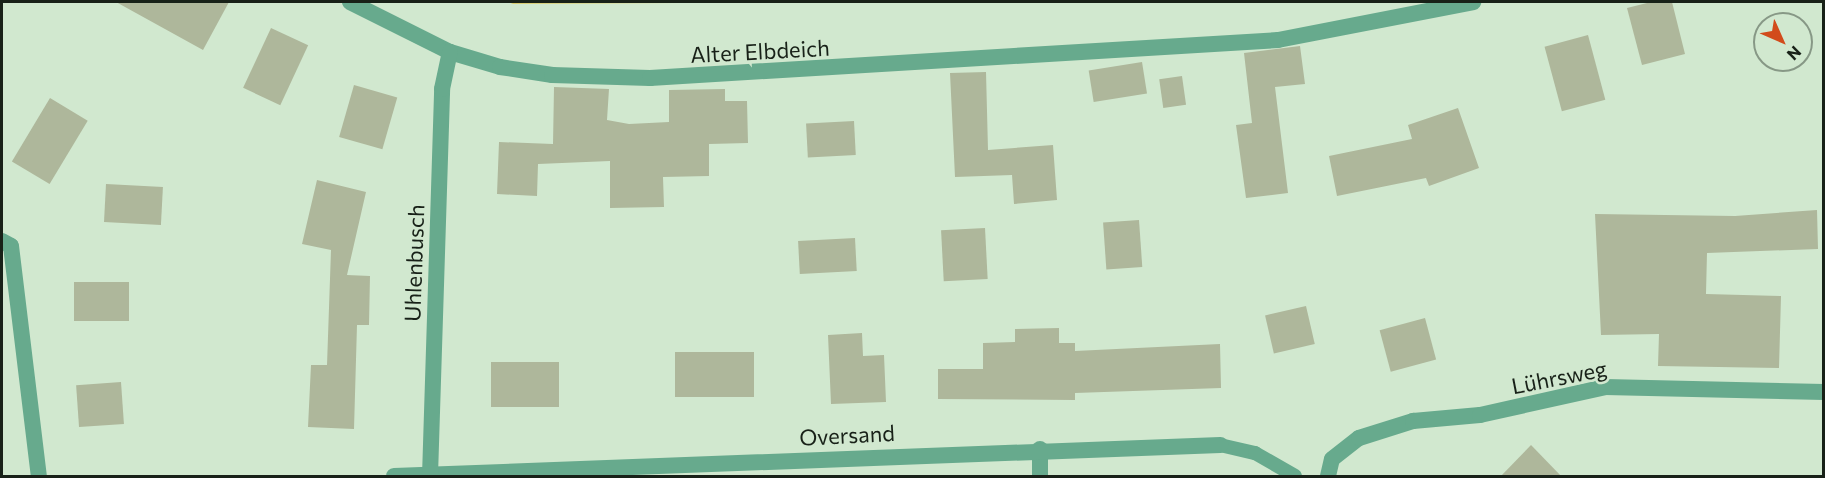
<!DOCTYPE html>
<meta charset="utf-8">
<style>
body{margin:0}
#map{position:relative;width:1825px;height:478px;overflow:hidden;background:#d1e8cf;font-family:Commissioner,sans-serif}
div>[style]{position:absolute}
.green>*{inset:0;background:#dacd6e}
.building>*{inset:0;background:#aeb79b;transform-origin:0 0}
.service>*{height:14px;margin:-7px;padding:0 7px;transform-origin:7px;border-radius:7px;background:#67aa8d}
.minor>*{height:16px;margin:-8px;padding:0 8px;transform-origin:8px;border-radius:8px;background:#67aa8d}
span{translate:-50% -50%;white-space:nowrap;text-align:center;line-height:1.15;-webkit-text-stroke:5px #d1e8cf;paint-order:stroke}
.street-label{font-size:22px;color:#182118}
.frame{position:absolute;inset:0;border:3px solid #182118;pointer-events:none}
.north{position:absolute;left:1753px;top:12px;width:60px;height:60px;box-sizing:border-box;background:#d1e8cf;border:2px solid #879886;border-radius:50%;rotate:135deg;font-size:16px;font-weight:700;line-height:24px;text-align:center;color:#182118}
.north::after{content:'';display:block;margin:auto;width:21px;height:27px;background:#d24b1b;clip-path:polygon(50% 0,100% 100%,50% 72%,0 100%)}
</style>
<div id="map">
<div class="green">
<div style="clip-path:polygon(508px 2px,843px 2px,513px 4px)"></div>
</div>
<div class="building">
<div style="clip-path:polygon(116px 2px,229px 2px,203px 50px)"></div>
<div style="clip-path:polygon(1651px 2px,1672px 2px,1685px 54px,1642px 65px,1627px 8px)"></div>
<div style="left:271px;top:28px;width:41px;height:66px;rotate:25deg"></div>
<div style="left:1588px;top:35px;width:67px;height:45px;rotate:75deg"></div>
<div style="clip-path:polygon(1300px 46px,1305px 84px,1275px 87px,1288px 193px,1246px 198px,1236px 125px,1252px 123px,1244px 53px)"></div>
<div style="left:1142px;top:62px;width:32px;height:54px;rotate:81deg"></div>
<div style="clip-path:polygon(986px 72px,988px 150px,1053px 145px,1057px 200px,1014px 204px,1012px 175px,955px 177px,950px 73px)"></div>
<div style="left:1182px;top:76px;width:29px;height:23px;rotate:82deg"></div>
<div style="left:354px;top:85px;width:45px;height:54px;rotate:16deg"></div>
<div style="clip-path:polygon(554px 87px,609px 89px,607px 120px,629px 124px,669px 122px,669px 90px,725px 89px,725px 101px,747px 101px,748px 143px,709px 144px,709px 176px,663px 177px,664px 207px,610px 208px,610px 161px,538px 164px,537px 196px,497px 194px,499px 142px,553px 144px)"></div>
<div style="left:50px;top:98px;width:44px;height:74px;rotate:31deg"></div>
<div style="clip-path:polygon(1458px 108px,1479px 168px,1429px 186px,1426px 178px,1337px 196px,1329px 156px,1412px 139px,1408px 125px)"></div>
<div style="left:854px;top:121px;width:34px;height:48px;rotate:87deg"></div>
<div style="clip-path:polygon(317px 180px,366px 192px,347px 275px,370px 276px,369px 325px,357px 325px,354px 429px,308px 427px,311px 365px,327px 365px,331px 250px,302px 244px)"></div>
<div style="left:106px;top:184px;width:57px;height:38px;rotate:3deg"></div>
<div style="clip-path:polygon(1817px 210px,1818px 249px,1707px 253px,1706px 294px,1781px 296px,1779px 368px,1658px 366px,1659px 334px,1601px 335px,1595px 214px,1735px 216px)"></div>
<div style="left:1139px;top:220px;width:47px;height:36px;rotate:86deg"></div>
<div style="left:985px;top:228px;width:51px;height:44px;rotate:87deg"></div>
<div style="left:855px;top:238px;width:33px;height:57px;rotate:87deg"></div>
<div style="left:74px;top:282px;width:55px;height:39px"></div>
<div style="left:1306px;top:306px;width:39px;height:42px;rotate:77deg"></div>
<div style="left:1425px;top:318px;width:43px;height:47px;rotate:75deg"></div>
<div style="clip-path:polygon(1059px 328px,1059px 343px,1075px 343px,1075px 351px,1220px 344px,1221px 388px,1075px 393px,1075px 400px,938px 399px,938px 369px,983px 369px,983px 343px,1015px 342px,1015px 329px)"></div>
<div style="clip-path:polygon(862px 333px,863px 356px,884px 355px,886px 402px,831px 404px,828px 335px)"></div>
<div style="left:754px;top:352px;width:45px;height:79px;rotate:90deg"></div>
<div style="left:491px;top:362px;width:68px;height:45px"></div>
<div style="left:121px;top:382px;width:42px;height:45px;rotate:86deg"></div>
<div style="clip-path:polygon(1531px 445px,1562px 477px,1500px 477px)"></div>
</div>
<div class="service">
<div style="left:1220px;top:445px;width:36px;rotate:13deg"></div>
<div style="left:1255px;top:453px;width:46px;rotate:29.9deg"></div>
</div>
<div class="minor">
<div style="left:350px;top:2px;width:112px;rotate:26.6deg"></div>
<div style="left:450px;top:52px;width:52px;rotate:16.7deg"></div>
<div style="left:500px;top:67px;width:53px;rotate:8.7deg"></div>
<div style="left:552px;top:75px;width:98px;rotate:1.8deg"></div>
<div style="left:650px;top:78px;width:629px;rotate:-3.46deg"></div>
<div style="left:1278px;top:40px;width:199px;rotate:-11deg"></div>
<div style="left:2px;top:241px;width:10px;rotate:29deg"></div>
<div style="left:11px;top:246px;width:232px;rotate:83.1deg"></div>
<div style="left:1040px;top:449px;width:27px;rotate:90deg"></div>
<div style="left:394px;top:476px;width:827px;rotate:-2.15deg"></div>
<div style="left:430px;top:476px;width:387px;rotate:-88.2deg"></div>
<div style="left:442px;top:89px;width:38px;rotate:-78deg"></div>
<div style="left:1328px;top:476px;width:17px;rotate:-77deg"></div>
<div style="left:1332px;top:459px;width:34px;rotate:-38deg"></div>
<div style="left:1359px;top:438px;width:57px;rotate:-17.5deg"></div>
<div style="left:1413px;top:421px;width:67px;rotate:-5.1deg"></div>
<div style="left:1480px;top:415px;width:128px;rotate:-12.6deg"></div>
<div style="left:1605px;top:387px;width:219px;rotate:1.3deg"></div>
</div>
<div class="street-label">
<span style="left:760px;top:51px;rotate:-3deg">Alter Elbdeich</span>
<span style="left:414px;top:263px;rotate:-88deg">Uhlenbusch</span>
<span style="left:1559px;top:377px;rotate:-11deg">Lührsweg</span>
<span style="left:847px;top:435px;rotate:-3deg">Oversand</span>
</div>
<div class="frame"></div>
<div class="north">N</div>
</div>
